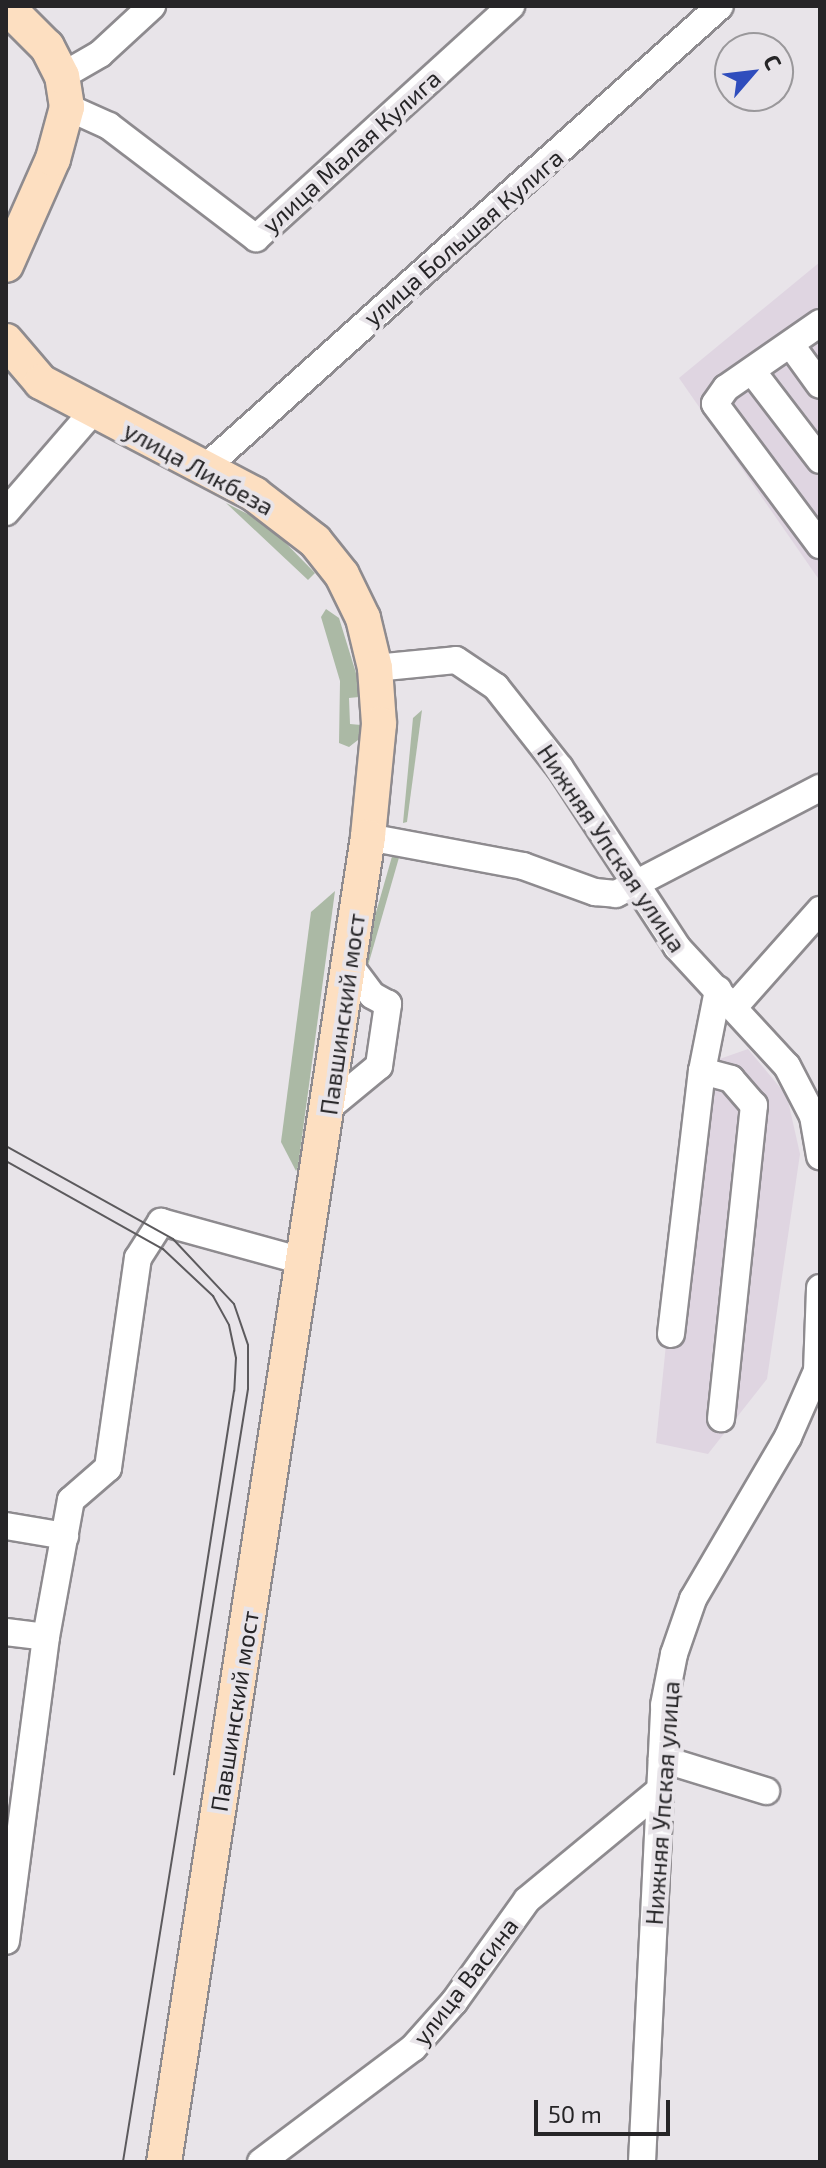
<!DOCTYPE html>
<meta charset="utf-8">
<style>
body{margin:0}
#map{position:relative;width:826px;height:2168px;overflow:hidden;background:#e8e4e9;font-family:"Exo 2",sans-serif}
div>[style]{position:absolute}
.built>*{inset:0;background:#dfd5e1}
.green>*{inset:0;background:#abb9a5;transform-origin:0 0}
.roads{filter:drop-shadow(2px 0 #8e8b8f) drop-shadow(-2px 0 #8e8b8f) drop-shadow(0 2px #8e8b8f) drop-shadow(0 -2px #8e8b8f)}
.minor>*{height:26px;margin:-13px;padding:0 13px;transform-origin:13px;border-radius:13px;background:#fff}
.major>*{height:34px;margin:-17px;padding:0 17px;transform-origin:17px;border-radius:17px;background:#fddfc1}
.tram>*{height:2px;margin:-1px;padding:0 1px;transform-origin:1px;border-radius:1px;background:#5c5a5d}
span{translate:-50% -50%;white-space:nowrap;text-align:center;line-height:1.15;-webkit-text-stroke:8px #e8e4e9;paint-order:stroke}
.street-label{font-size:24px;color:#262527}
.frame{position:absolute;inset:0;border:8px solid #262527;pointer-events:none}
.north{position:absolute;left:714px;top:32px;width:80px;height:80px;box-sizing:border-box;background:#e8e4e9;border:2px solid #9a989b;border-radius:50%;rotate:62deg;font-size:22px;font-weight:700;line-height:32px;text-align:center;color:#262527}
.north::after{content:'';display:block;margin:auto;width:28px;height:36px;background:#2f4dbd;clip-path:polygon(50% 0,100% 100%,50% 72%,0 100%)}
.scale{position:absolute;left:534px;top:2100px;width:136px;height:36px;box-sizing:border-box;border:4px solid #262527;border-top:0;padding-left:10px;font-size:24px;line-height:28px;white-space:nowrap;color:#262527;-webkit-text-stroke:6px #e8e4e9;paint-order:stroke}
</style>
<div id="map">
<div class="built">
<div style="clip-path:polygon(820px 262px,820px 581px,679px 378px)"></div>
<div style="clip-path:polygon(748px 1049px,787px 1096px,800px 1154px,767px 1379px,708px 1454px,656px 1443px,694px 1068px)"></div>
</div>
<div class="green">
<div style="clip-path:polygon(226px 503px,267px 524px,315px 573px,308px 580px)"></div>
<div style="clip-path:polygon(326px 609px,339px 618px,356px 673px,359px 697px,349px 698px,350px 724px,361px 725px,358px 740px,349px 747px,339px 743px,340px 681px,321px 617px)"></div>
<div style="clip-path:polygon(422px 710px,407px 822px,403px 823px,413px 718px)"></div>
<div style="left:393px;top:853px;width:7px;height:131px;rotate:16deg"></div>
<div style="clip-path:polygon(335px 891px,298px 1167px,296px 1171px,281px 1142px,311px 912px)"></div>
</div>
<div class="roads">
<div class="minor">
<div style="left:62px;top:76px;width:44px;rotate:-30.1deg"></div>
<div style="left:100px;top:54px;width:71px;rotate:-42.7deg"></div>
<div style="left:67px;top:107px;width:46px;rotate:24.3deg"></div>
<div style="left:109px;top:126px;width:185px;rotate:37.3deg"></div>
<div style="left:256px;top:238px;width:345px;rotate:-42.3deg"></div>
<div style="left:820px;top:323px;width:114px;rotate:145.3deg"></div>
<div style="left:726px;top:388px;width:19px;rotate:125deg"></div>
<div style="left:715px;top:404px;width:176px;rotate:53.3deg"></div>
<div style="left:791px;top:345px;width:49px;rotate:54.1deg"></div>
<div style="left:752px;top:371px;width:112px;rotate:52.6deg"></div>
<div style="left:206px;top:467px;width:690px;rotate:-41.89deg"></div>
<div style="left:6px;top:512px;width:135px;rotate:-49.2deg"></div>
<div style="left:375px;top:668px;width:81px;rotate:-5.6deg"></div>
<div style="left:456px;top:660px;width:48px;rotate:34deg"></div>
<div style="left:496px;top:687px;width:103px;rotate:51.7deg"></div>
<div style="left:560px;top:768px;width:214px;rotate:56.8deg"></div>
<div style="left:677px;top:947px;width:162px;rotate:47.3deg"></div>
<div style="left:787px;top:1066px;width:56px;rotate:62.5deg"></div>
<div style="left:813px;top:1116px;width:41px;rotate:80.1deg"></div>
<div style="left:368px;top:837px;width:158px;rotate:10.6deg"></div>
<div style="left:523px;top:866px;width:77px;rotate:19.9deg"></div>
<div style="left:595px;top:892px;width:21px;rotate:5deg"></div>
<div style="left:616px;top:894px;width:230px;rotate:-27.5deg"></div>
<div style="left:734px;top:1007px;width:130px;rotate:-48.4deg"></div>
<div style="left:702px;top:1071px;width:30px;rotate:15deg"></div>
<div style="left:731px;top:1079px;width:35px;rotate:49deg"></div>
<div style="left:754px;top:1105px;width:315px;rotate:96deg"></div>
<div style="left:328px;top:1108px;width:66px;rotate:-39.5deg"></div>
<div style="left:379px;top:1066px;width:63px;rotate:-81.7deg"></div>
<div style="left:388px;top:1004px;width:18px;rotate:-151deg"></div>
<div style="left:372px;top:995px;width:38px;rotate:-127deg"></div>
<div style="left:671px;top:1334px;width:265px;rotate:-83.3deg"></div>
<div style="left:702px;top:1071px;width:83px;rotate:-78.8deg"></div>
<div style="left:6px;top:1526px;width:60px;rotate:9.6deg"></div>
<div style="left:6px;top:1632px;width:40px;rotate:7.1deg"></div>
<div style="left:662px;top:1759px;width:109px;rotate:17.1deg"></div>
<div style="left:6px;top:1941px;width:307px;rotate:-82.5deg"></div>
<div style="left:46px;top:1637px;width:139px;rotate:-79.7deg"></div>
<div style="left:71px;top:1500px;width:49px;rotate:-40.9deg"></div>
<div style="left:108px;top:1468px;width:212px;rotate:-81.9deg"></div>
<div style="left:138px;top:1258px;width:43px;rotate:-57.4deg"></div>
<div style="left:161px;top:1222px;width:147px;rotate:15.4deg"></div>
<div style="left:261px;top:2162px;width:190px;rotate:-36.9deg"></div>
<div style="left:413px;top:2048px;width:62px;rotate:-48.3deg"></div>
<div style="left:454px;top:2002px;width:125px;rotate:-54.4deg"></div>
<div style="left:527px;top:1900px;width:173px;rotate:-39.6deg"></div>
<div style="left:642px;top:2162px;width:458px;rotate:-87.2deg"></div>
<div style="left:664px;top:1705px;width:52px;rotate:-78.9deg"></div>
<div style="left:674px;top:1654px;width:58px;rotate:-70.9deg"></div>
<div style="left:693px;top:1599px;width:188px;rotate:-59.6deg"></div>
<div style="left:788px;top:1437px;width:72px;rotate:-66.3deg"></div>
<div style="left:817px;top:1371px;width:83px;rotate:-87.9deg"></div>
</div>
<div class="major">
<div style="left:6px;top:265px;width:116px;rotate:-66.1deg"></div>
<div style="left:53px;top:159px;width:54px;rotate:-74.9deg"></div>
<div style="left:67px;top:107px;width:31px;rotate:-99deg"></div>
<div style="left:62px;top:76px;width:33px;rotate:-117deg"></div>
<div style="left:47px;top:47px;width:58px;rotate:-135deg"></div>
<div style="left:6px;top:341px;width:54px;rotate:49.5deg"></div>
<div style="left:41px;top:382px;width:241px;rotate:27.7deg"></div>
<div style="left:254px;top:494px;width:77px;rotate:37.6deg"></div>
<div style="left:315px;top:541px;width:43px;rotate:51.5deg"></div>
<div style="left:342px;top:575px;width:48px;rotate:64deg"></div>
<div style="left:363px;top:618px;width:51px;rotate:76.5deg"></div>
<div style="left:375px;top:668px;width:56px;rotate:85.9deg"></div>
<div style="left:379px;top:724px;width:114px;rotate:95.6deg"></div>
<div style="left:368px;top:837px;width:1341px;rotate:98.75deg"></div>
</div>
</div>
<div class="tram">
<div style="left:6px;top:1146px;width:191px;rotate:29.1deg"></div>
<div style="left:173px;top:1239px;width:89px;rotate:46.8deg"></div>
<div style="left:234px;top:1304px;width:43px;rotate:71.1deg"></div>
<div style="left:248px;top:1345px;width:44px;rotate:90deg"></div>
<div style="left:248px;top:1389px;width:783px;rotate:99.19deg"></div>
<div style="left:6px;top:1161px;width:180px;rotate:29.3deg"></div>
<div style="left:163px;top:1249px;width:69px;rotate:43.2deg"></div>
<div style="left:213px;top:1296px;width:33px;rotate:61deg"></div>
<div style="left:229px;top:1325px;width:34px;rotate:78deg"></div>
<div style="left:236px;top:1358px;width:33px;rotate:93deg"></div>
<div style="left:234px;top:1391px;width:388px;rotate:98.9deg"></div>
</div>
<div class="street-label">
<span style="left:351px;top:151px;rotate:-42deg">улица Малая Кулига</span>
<span style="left:463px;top:237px;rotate:-41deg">улица Большая Кулига</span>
<span style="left:199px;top:468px;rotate:29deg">улица Ликбеза</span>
<span style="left:612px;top:848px;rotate:56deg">Нижняя Упская улица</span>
<span style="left:342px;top:1014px;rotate:-82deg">Павшинский мост</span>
<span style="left:234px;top:1711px;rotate:-81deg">Павшинский мост</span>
<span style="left:662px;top:1803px;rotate:-86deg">Нижняя Упская улица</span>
<span style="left:465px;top:1981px;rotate:-52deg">улица Васина</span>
</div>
<div class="frame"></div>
<div class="north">С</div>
<div class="scale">50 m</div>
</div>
